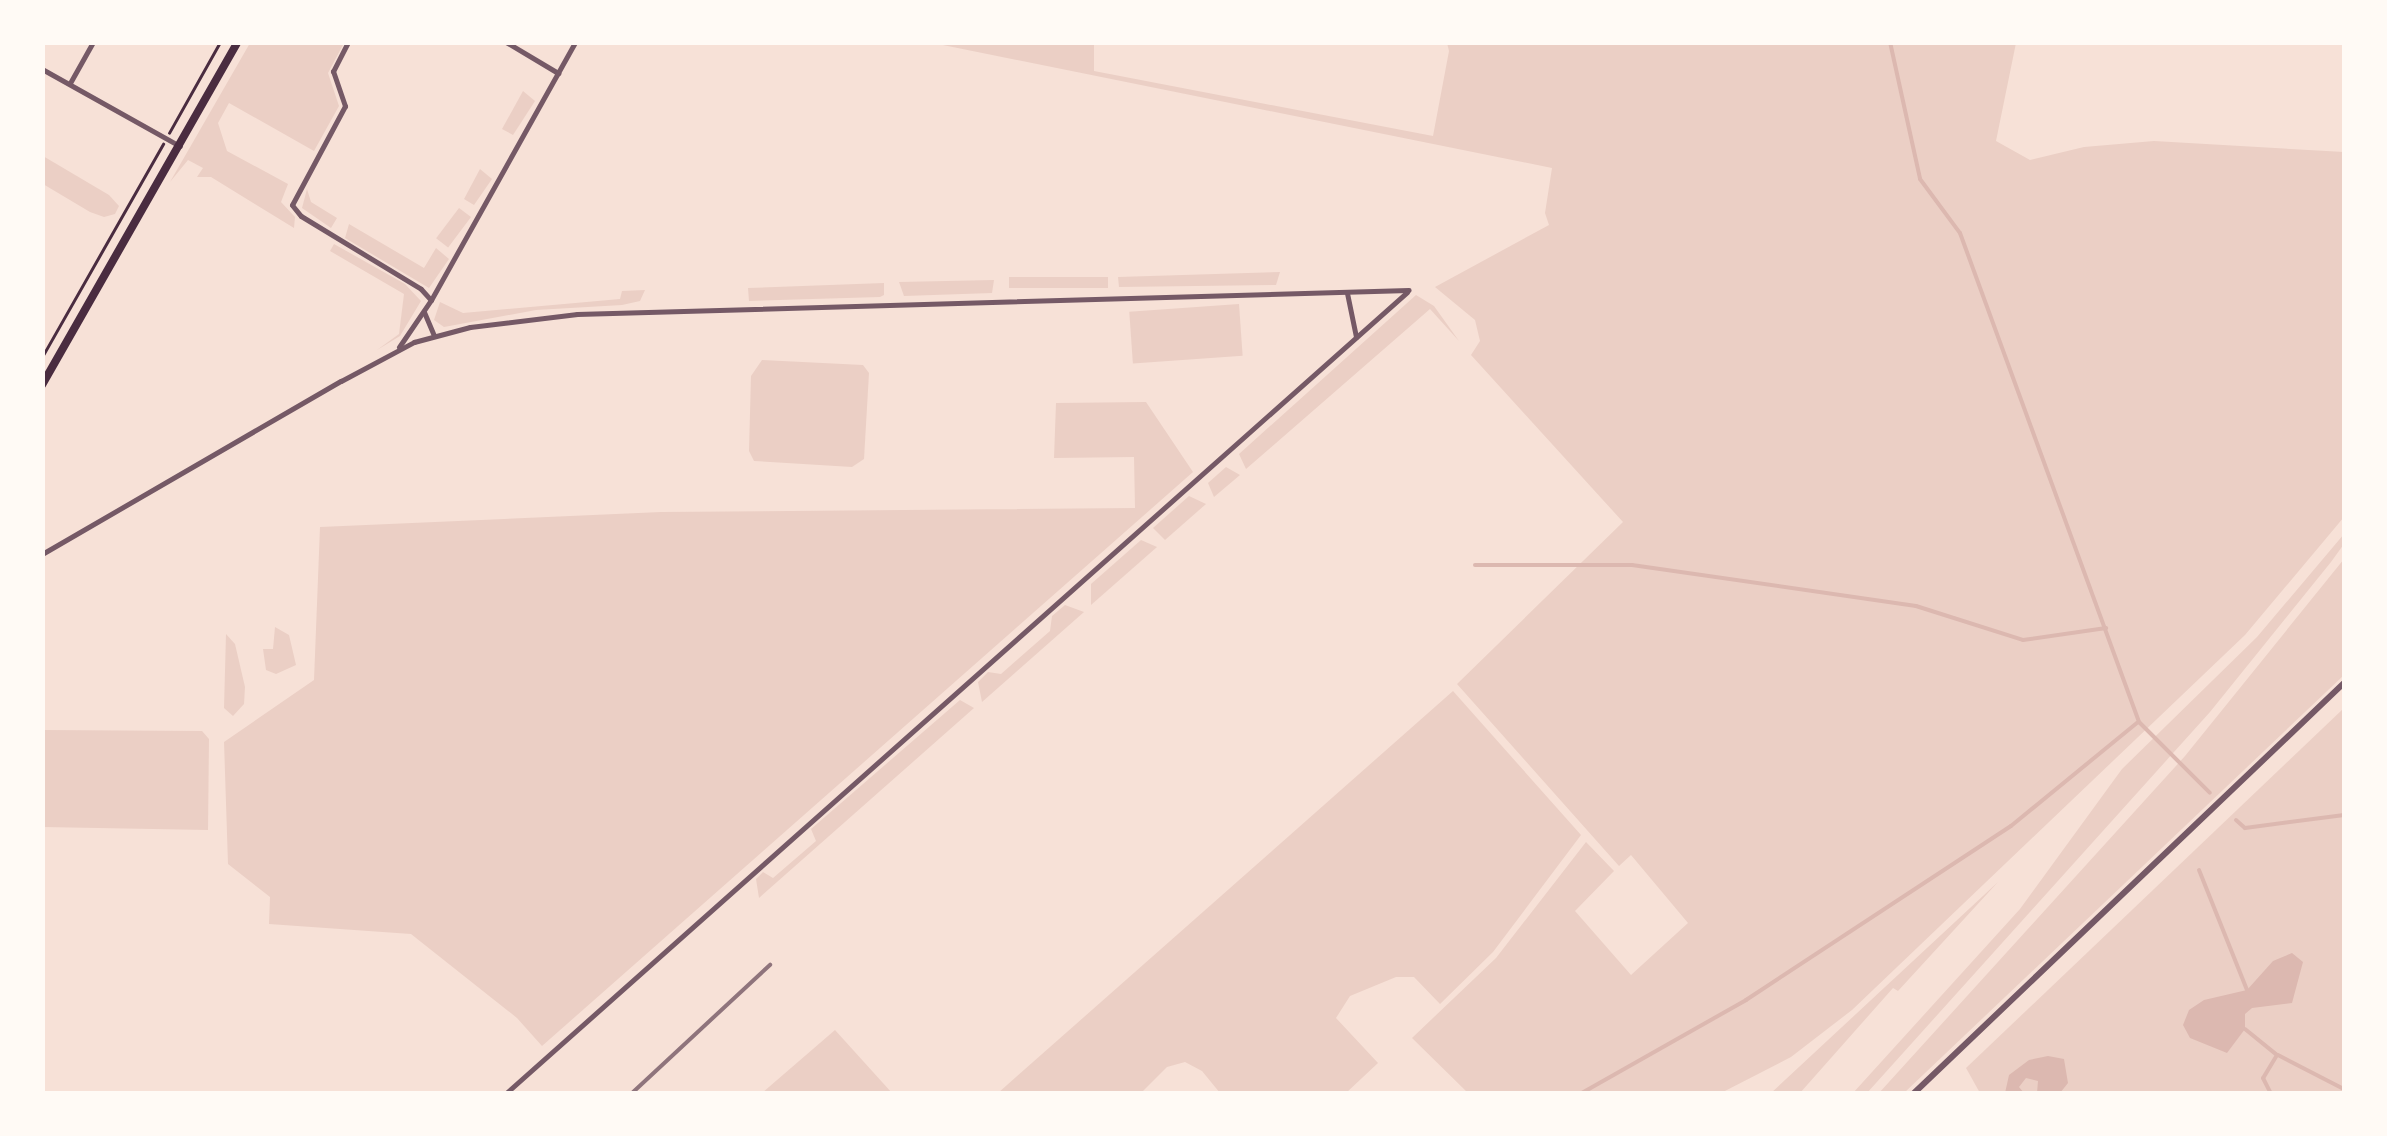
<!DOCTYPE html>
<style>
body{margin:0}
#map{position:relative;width:2387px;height:1136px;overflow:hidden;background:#f7e1d7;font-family:Mulish,sans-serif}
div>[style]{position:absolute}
.green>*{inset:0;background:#ebcfc5;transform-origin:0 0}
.water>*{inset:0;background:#dcb8b0}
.stream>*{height:4px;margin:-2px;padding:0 2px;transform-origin:2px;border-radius:2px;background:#dcb8b0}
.path>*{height:2.5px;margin:-1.25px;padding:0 1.25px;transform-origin:1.25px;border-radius:1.25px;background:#4a2c40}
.minor>*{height:5px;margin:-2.5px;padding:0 2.5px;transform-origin:2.5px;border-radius:2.5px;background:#755966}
.tertiary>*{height:6px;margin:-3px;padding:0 3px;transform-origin:3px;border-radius:3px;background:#755966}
.secondary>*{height:8px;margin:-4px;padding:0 4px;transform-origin:4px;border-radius:4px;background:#4a2c40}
.rail>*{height:4px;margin:-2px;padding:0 2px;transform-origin:2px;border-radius:2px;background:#8f747c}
span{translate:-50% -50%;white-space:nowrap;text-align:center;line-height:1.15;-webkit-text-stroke:8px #fffaf5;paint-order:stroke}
.frame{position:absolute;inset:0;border:45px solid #fffaf5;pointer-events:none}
</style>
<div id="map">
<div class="green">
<div style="clip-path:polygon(250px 43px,344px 43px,328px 73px,339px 106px,314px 151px,229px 103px,218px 123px,227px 151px,288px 184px,281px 202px,295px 217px,294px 228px,211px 177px,197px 177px,203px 168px,188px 160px,170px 182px)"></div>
<div style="clip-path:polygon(933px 43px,1094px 43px,1094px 71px,1433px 136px,1449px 51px,1447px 43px,2016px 43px,1996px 141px,2030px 160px,2084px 147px,2154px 141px,2344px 152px,2344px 517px,2245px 635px,1852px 1010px,1791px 1057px,1721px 1093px,1468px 1093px,1412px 1038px,1496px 958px,1586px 842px,1614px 871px,1575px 911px,1631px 975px,1688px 923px,1631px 855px,1619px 866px,1457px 684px,1623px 522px,1471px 355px,1480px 341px,1475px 320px,1435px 287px,1549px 225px,1545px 213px,1552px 168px)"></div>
<div style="clip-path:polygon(523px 91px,535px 101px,513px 135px,502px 129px)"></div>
<div style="clip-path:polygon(43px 156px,109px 195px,119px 206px,115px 214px,104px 217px,90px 212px,43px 184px)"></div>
<div style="clip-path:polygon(480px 169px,492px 179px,474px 205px,464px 199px)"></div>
<div style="clip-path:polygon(307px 189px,311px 202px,337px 218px,331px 228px,302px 208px)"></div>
<div style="left:459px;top:208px;width:15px;height:38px;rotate:37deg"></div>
<div style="clip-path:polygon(349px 224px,424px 268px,436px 248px,449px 259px,429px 288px,345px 238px)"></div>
<div style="clip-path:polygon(334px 244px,405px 284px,421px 301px,400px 336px,377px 350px,399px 334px,404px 294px,330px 251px)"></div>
<div style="clip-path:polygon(1280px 272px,1276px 285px,1119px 287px,1118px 277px)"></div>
<div style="left:1108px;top:277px;width:11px;height:99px;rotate:90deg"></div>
<div style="clip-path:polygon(994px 280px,992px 293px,904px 296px,899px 282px)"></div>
<div style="clip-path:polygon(884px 283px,884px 295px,880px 297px,749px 301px,748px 288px)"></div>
<div style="clip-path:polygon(645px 290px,640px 301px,622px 305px,536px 310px,444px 327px,434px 320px,440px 302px,463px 313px,620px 299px,622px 291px)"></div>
<div style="clip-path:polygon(1416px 295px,1434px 306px,1459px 341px,1430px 309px,1246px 469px,1239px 454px)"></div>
<div style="left:1239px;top:304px;width:52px;height:110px;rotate:86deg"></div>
<div style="clip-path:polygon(762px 360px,863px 365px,869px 373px,864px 459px,852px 467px,754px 461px,749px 451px,751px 376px)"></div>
<div style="clip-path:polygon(1146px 402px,1193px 472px,542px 1046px,517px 1018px,411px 934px,269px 924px,270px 897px,228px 864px,224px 742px,314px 680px,320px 527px,661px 512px,1135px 508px,1134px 457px,1054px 458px,1056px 403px)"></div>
<div style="clip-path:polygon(1226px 467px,1240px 475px,1214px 497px,1208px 483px)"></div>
<div style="clip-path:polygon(1189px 496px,1206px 504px,1165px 540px,1153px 528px)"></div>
<div style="clip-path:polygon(2344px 534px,2344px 544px,2331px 562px,2210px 712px,1867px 1093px,1853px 1093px,2020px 909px,2122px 769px,2257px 637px)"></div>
<div style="clip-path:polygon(1141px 540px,1157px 547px,1091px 605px,1091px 584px)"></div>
<div style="clip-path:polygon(2344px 559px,2344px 675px,1904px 1093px,1879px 1093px,2185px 756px)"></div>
<div style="clip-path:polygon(1065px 605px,1084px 612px,982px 702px,978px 682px,988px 672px,1001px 674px,1050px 631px,1052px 616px)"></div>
<div style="clip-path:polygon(275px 627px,289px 635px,296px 665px,276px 674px,266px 670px,263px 649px,273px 649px)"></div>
<div style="clip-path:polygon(226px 634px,235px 644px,245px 687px,244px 704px,233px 716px,224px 708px)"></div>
<div style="clip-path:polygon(1453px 691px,1581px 835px,1493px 952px,1440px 1004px,1414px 977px,1396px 977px,1350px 996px,1336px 1018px,1378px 1063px,1346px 1093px,1220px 1093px,1202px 1071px,1185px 1062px,1167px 1067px,1141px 1093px,998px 1093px)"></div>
<div style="clip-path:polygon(960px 700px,974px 708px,759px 898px,756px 879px,763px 872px,773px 878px,816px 841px,811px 829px)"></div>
<div style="clip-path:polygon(2344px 708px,2344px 1093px,1980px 1093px,1966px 1068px)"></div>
<div style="clip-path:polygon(43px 730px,202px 731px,209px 739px,208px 830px,43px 827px)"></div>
<div style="clip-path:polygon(1998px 882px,1898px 991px,1893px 988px,1800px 1093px,1771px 1093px)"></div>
<div style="clip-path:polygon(835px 1030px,892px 1093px,762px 1093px)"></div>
</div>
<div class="water">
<div style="clip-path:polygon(2292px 953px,2303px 962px,2292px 1003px,2252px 1008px,2245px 1014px,2245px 1029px,2227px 1053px,2190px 1038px,2183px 1025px,2189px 1010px,2204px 1000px,2247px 990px,2273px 961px)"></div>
<div style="clip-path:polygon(2048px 1056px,2064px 1059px,2068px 1083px,2060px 1093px,2037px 1093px,2038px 1081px,2026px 1078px,2019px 1087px,2024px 1093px,2005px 1093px,2009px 1075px,2029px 1060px)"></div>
</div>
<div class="stream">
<div style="left:1890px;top:42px;width:140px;rotate:77.6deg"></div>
<div style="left:1920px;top:179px;width:67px;rotate:53.5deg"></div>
<div style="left:1960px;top:233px;width:521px;rotate:69.89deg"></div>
<div style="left:2139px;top:722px;width:100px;rotate:45deg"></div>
<div style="left:1475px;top:565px;width:157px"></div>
<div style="left:1632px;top:565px;width:287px;rotate:8.2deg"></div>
<div style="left:1916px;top:606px;width:112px;rotate:17.6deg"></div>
<div style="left:2023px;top:640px;width:84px;rotate:-8.2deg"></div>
<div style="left:2236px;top:820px;width:12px;rotate:42deg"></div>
<div style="left:2245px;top:828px;width:100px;rotate:-7.5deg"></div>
<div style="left:2199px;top:870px;width:129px;rotate:68.2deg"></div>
<div style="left:2245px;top:1029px;width:41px;rotate:39.1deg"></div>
<div style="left:2277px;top:1055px;width:27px;rotate:121deg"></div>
<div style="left:2263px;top:1078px;width:18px;rotate:63deg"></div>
<div style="left:2278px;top:1055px;width:74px;rotate:27.3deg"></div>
<div style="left:1580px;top:1094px;width:191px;rotate:-29.5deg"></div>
<div style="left:1746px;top:1000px;width:317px;rotate:-33.3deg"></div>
<div style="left:2011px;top:826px;width:163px;rotate:-39.3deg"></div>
</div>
<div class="path">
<div style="left:169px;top:133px;width:104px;rotate:-60.7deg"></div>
<div style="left:42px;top:357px;width:245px;rotate:-60.4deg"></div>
</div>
<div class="minor">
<div style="left:348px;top:42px;width:33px;rotate:117deg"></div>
<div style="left:333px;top:71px;width:37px;rotate:71deg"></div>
<div style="left:345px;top:106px;width:112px;rotate:118.2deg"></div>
<div style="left:292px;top:205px;width:14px;rotate:51deg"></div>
<div style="left:301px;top:216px;width:140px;rotate:31.3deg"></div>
<div style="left:421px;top:289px;width:15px;rotate:48deg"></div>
<div style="left:506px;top:42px;width:61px;rotate:30.8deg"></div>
<div style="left:42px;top:69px;width:158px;rotate:29.2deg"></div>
<div style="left:70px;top:83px;width:47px;rotate:-60.7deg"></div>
<div style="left:1347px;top:293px;width:45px;rotate:78.4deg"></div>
<div style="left:424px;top:312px;width:26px;rotate:67deg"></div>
<div style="left:399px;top:347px;width:57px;rotate:-55.8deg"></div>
<div style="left:431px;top:300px;width:295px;rotate:-60.8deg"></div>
<div style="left:42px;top:554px;width:345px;rotate:-30.1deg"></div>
<div style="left:341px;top:381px;width:83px;rotate:-28.1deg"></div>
<div style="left:414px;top:342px;width:58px;rotate:-15deg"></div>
<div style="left:470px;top:327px;width:108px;rotate:-6.9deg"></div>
<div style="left:577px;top:314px;width:832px;rotate:-1.65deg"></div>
<div style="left:505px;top:1094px;width:1207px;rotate:-41.64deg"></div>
</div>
<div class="tertiary">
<div style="left:1913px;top:1094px;width:596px;rotate:-43.64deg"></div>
</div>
<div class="secondary">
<div style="left:42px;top:385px;width:395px;rotate:-60.3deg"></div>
</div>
<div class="rail">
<div style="left:631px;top:1094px;width:190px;rotate:-42.9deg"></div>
</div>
<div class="frame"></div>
</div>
